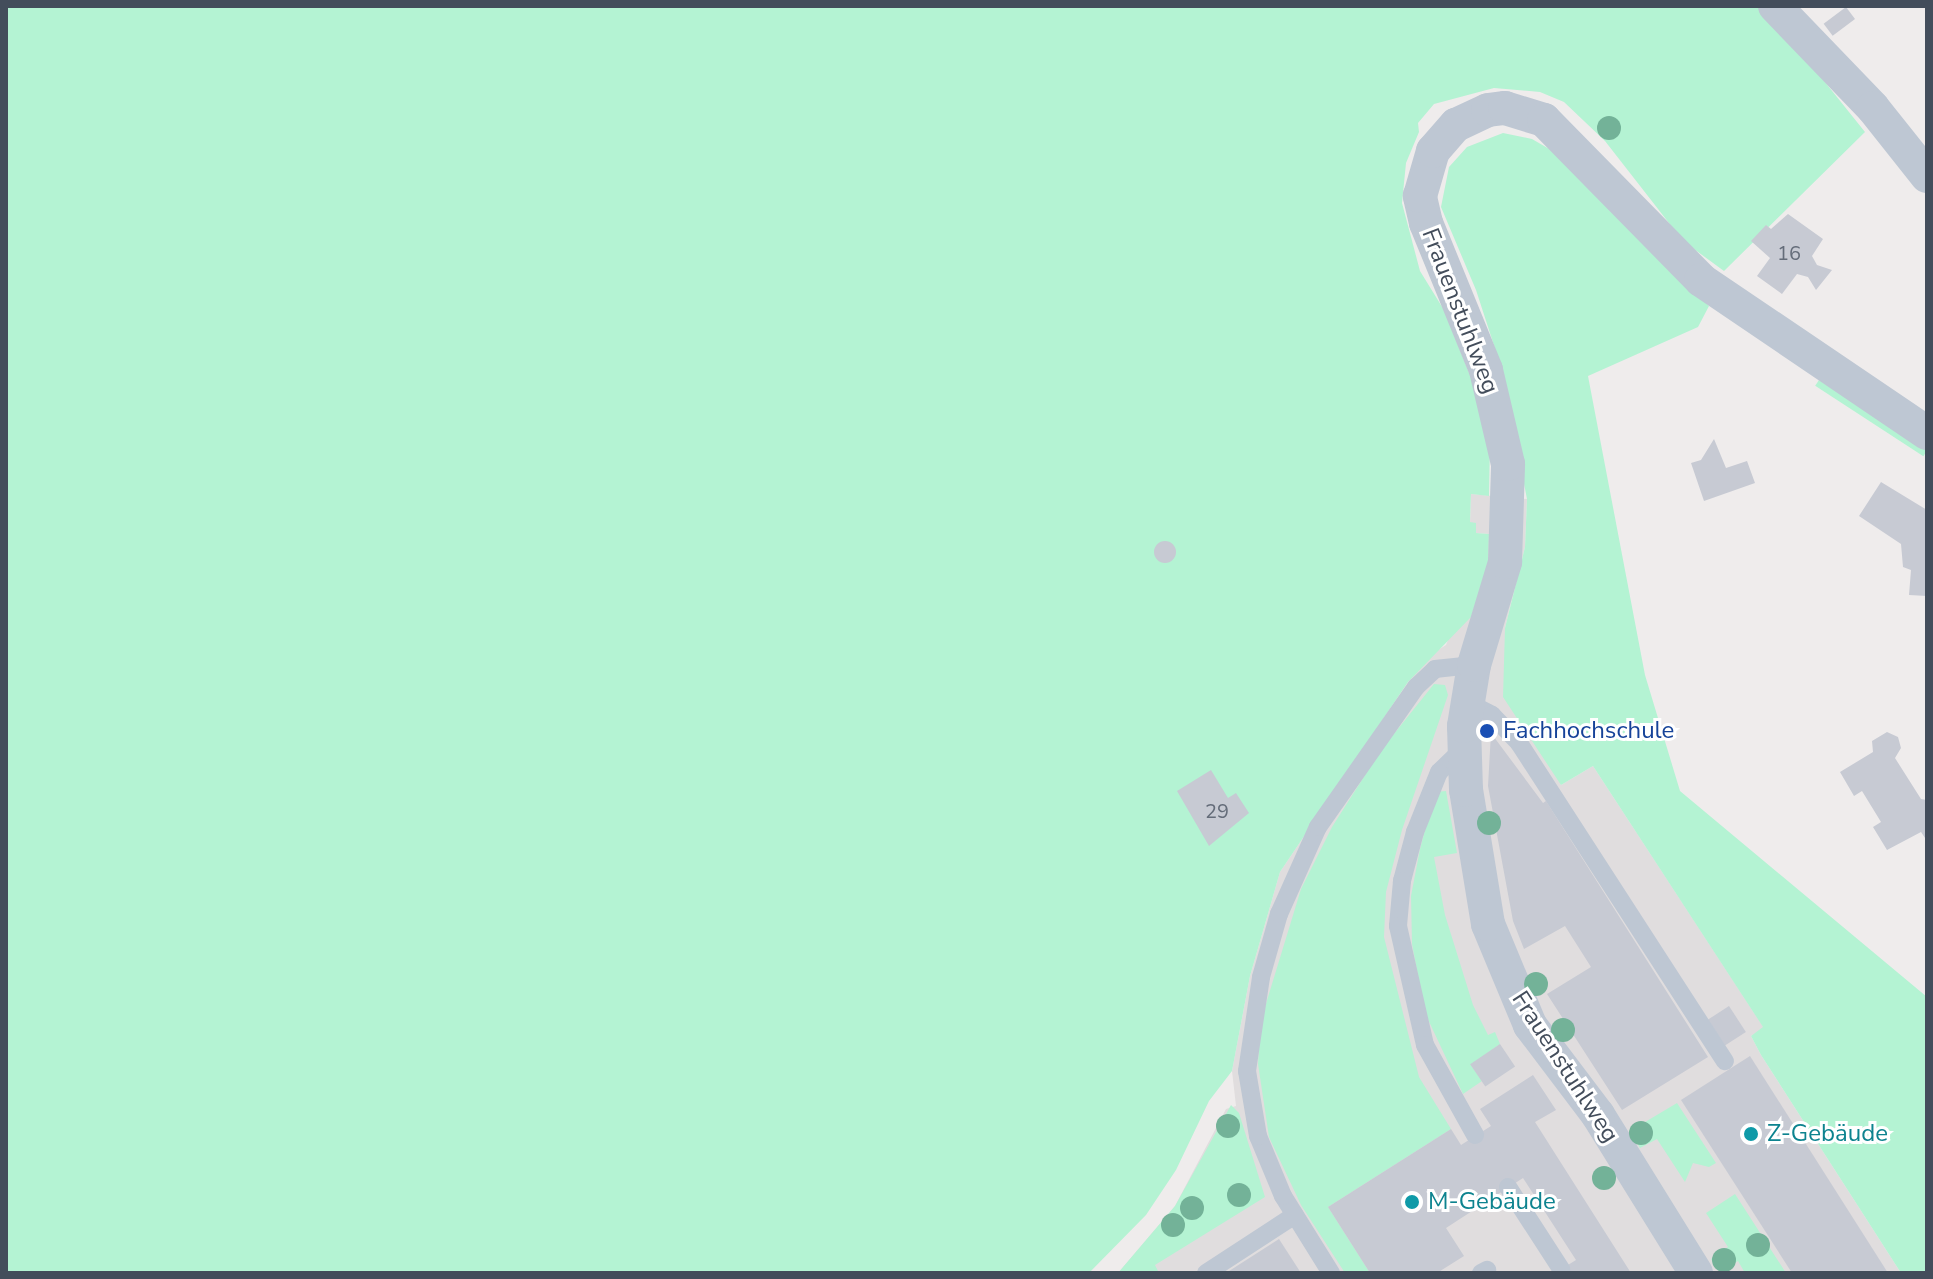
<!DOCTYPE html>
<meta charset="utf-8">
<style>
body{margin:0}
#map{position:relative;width:1933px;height:1279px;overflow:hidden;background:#efecec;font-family:"Nunito Sans",sans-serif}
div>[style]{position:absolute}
.education>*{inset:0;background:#e0ddde}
.green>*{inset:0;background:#b4f3d3;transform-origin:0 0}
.building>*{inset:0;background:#c7cad3;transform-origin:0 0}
.round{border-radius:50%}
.lane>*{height:18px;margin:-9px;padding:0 9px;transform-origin:9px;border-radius:9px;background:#bec7d3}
.street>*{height:34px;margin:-17px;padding:0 17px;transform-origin:17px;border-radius:17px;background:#bec7d3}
.trees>*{width:24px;height:24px;margin:-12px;border-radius:50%;background:#73b298}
.dots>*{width:22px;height:22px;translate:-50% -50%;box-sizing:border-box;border:4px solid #fff;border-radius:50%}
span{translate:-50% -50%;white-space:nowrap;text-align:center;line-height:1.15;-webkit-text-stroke:6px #fff;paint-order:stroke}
.number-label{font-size:20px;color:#646c79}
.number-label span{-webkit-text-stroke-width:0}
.street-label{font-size:24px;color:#434d5b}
.transit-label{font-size:24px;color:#164399}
.left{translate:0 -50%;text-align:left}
.culture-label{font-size:24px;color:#0d838f}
.frame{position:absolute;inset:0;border:8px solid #434d5b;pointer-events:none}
</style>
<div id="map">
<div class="education">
<div style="clip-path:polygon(1471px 494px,1527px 499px,1525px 547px,1505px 628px,1561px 785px,1593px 766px,1764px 1028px,1751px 1036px,1761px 1055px,1901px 1273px,1118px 1273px,1175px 1206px,1226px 1109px,1236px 1106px,1232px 1071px,1250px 976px,1280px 872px,1408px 682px,1427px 657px,1446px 645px,1489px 534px,1476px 533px,1470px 523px)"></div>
</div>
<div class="green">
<div style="clip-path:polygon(6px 6px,1764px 6px,1865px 132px,1724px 271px,1683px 241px,1605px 141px,1564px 102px,1540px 92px,1494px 88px,1434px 104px,1418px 123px,1419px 132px,1406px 163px,1402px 203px,1420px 271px,1444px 310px,1485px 413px,1490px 443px,1489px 496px,1471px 494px,1470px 522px,1476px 523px,1476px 533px,1489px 534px,1488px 563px,1471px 617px,1408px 682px,1280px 872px,1250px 976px,1232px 1071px,1209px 1101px,1176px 1170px,1146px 1215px,1089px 1273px,6px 1273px)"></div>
<div style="clip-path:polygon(1503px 133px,1532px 139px,1551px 150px,1709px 306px,1698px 327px,1588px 376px,1645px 675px,1680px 791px,1927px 997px,1927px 1273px,1901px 1273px,1761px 1055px,1751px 1036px,1763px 1027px,1593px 766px,1561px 785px,1503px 697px,1505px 628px,1525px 547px,1527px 499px,1501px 367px,1476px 290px,1441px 207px,1449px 167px,1467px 147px)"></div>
<div style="left:1819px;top:380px;width:129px;height:7px;rotate:33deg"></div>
<div style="clip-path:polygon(1434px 684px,1445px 685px,1448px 695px,1402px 830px,1386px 892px,1384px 937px,1419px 1077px,1451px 1129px,1328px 1207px,1370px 1273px,1345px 1273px,1301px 1205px,1269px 1137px,1258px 1064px,1261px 1020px,1301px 889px,1332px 827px,1381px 750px)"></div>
<div style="clip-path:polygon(1446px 791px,1457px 853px,1434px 857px,1445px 915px,1473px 1005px,1488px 1035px,1495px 1032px,1500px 1044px,1471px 1065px,1482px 1081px,1463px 1094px,1425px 1013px,1412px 944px,1411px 896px,1420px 849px,1435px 792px)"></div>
<div style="clip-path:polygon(1677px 1103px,1716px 1163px,1709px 1167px,1693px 1163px,1685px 1182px,1657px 1139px,1640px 1148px,1630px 1131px)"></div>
<div style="clip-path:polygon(1231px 1105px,1239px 1113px,1265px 1197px,1155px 1265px,1159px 1273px,1118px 1273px,1175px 1206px)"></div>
<div style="clip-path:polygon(1735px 1194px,1786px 1273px,1745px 1273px,1738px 1261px,1720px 1272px,1711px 1259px,1728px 1247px,1706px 1213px)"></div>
</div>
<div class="building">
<div style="left:1846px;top:7px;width:15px;height:28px;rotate:53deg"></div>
<div style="clip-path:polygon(1788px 214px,1823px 239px,1812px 256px,1817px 265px,1832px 270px,1816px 290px,1808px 277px,1797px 274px,1782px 294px,1757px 276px,1770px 258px,1751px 241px,1766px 225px,1771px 229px)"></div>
<div style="clip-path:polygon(1714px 439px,1726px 468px,1747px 461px,1755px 483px,1704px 501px,1691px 463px,1701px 460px)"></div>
<div style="clip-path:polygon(1881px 482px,1927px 510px,1927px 596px,1909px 595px,1911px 570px,1903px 567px,1901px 544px,1859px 516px)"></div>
<div class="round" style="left:1154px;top:541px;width:22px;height:22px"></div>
<div style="clip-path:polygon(1887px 732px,1898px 737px,1901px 748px,1895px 758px,1921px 799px,1927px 800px,1927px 841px,1921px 832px,1887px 850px,1873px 827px,1881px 822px,1862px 791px,1854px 796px,1840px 772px,1873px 752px,1872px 741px)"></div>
<div style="clip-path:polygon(1491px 733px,1543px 803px,1546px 801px,1708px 1057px,1622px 1110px,1547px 994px,1591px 967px,1565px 926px,1524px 949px,1513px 921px,1488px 786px)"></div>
<div style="clip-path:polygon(1211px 770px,1228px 798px,1236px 793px,1249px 813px,1209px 846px,1177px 791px)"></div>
<div style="left:1729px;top:1006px;width:31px;height:25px;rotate:57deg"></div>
<div style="left:1500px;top:1044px;width:27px;height:36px;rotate:56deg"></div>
<div style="clip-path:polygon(1750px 1056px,1888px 1273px,1792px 1273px,1681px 1100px)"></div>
<div style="clip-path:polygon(1533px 1075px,1556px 1110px,1535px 1122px,1631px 1273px,1555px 1273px,1576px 1260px,1523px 1178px,1446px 1228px,1464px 1256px,1437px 1273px,1370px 1273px,1328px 1207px,1451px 1129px,1461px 1145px,1491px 1126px,1480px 1109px)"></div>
<div style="clip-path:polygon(1279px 1239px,1301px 1273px,1226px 1273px)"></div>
</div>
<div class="lane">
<div style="left:1467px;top:702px;width:28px;rotate:27deg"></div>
<div style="left:1492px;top:715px;width:39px;rotate:46deg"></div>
<div style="left:1519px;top:743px;width:379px;rotate:57.1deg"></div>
<div style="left:1465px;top:747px;width:36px;rotate:136deg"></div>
<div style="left:1439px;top:772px;width:65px;rotate:111.8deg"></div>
<div style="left:1415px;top:832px;width:51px;rotate:104.9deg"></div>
<div style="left:1402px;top:881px;width:45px;rotate:95.1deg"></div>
<div style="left:1398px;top:926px;width:122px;rotate:77.2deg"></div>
<div style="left:1425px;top:1045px;width:103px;rotate:60.9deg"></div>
<div style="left:1508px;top:1187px;width:98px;rotate:57.1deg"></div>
<div style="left:1206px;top:1273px;width:106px;rotate:-33.1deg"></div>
<div style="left:1331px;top:1273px;width:91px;rotate:-121.9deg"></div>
<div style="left:1283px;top:1196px;width:65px;rotate:-112.6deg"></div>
<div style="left:1258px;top:1136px;width:66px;rotate:-99.6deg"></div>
<div style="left:1247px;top:1071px;width:95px;rotate:-81.5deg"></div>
<div style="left:1261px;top:977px;width:66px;rotate:-74.1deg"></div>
<div style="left:1279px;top:914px;width:95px;rotate:-65.9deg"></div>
<div style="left:1318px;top:827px;width:171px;rotate:-55deg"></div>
<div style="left:1416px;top:687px;width:26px;rotate:-43deg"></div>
<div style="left:1435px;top:669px;width:39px;rotate:-6deg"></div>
<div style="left:1481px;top:1273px;width:7px;rotate:-27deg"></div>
</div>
<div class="street">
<div style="left:1775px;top:6px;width:141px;rotate:46.1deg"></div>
<div style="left:1873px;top:108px;width:87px;rotate:51.5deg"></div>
<div style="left:1696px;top:1273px;width:186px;rotate:-121.8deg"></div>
<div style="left:1598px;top:1115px;width:113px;rotate:-127.1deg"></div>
<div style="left:1530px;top:1025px;width:109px;rotate:-112.6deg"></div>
<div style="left:1488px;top:924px;width:136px;rotate:-99.3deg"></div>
<div style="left:1466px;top:790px;width:64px;rotate:-91.8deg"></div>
<div style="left:1464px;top:726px;width:62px;rotate:-80.7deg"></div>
<div style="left:1474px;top:665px;width:108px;rotate:-73.2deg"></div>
<div style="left:1505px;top:562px;width:98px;rotate:-88.2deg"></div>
<div style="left:1508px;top:464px;width:97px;rotate:-103.2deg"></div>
<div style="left:1486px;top:370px;width:159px;rotate:-112.2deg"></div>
<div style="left:1426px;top:223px;width:28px;rotate:-103deg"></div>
<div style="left:1420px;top:196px;width:47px;rotate:-73.9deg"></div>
<div style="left:1433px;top:151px;width:35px;rotate:-49deg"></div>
<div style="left:1456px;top:125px;width:35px;rotate:-25deg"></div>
<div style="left:1488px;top:110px;width:17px;rotate:-7deg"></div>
<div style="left:1505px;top:108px;width:41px;rotate:17.1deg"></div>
<div style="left:1544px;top:120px;width:224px;rotate:45.5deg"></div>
<div style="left:1701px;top:280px;width:273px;rotate:34.1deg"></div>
</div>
<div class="trees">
<div style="left:1609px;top:128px"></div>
<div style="left:1489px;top:823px"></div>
<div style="left:1536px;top:984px"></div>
<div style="left:1563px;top:1030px"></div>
<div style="left:1228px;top:1126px"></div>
<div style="left:1641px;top:1133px"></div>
<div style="left:1604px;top:1178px"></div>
<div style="left:1239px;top:1195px"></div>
<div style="left:1192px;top:1208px"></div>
<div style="left:1173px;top:1225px"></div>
<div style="left:1758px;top:1245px"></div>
<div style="left:1724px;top:1260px"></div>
</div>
<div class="dots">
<div style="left:1487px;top:731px;background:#1a4fb4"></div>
<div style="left:1751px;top:1134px;background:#0f9aa8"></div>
<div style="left:1412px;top:1202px;background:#0f9aa8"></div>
</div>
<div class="number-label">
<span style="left:1789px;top:253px">16</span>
<span style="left:1217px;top:811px">29</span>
</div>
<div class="street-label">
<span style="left:1460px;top:311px;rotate:69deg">Frauenstuhlweg</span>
<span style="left:1565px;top:1067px;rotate:57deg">Frauenstuhlweg</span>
</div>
<div class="transit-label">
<span class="left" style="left:1503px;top:731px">Fachhochschule</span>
</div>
<div class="culture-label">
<span class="left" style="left:1767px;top:1134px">Z-Gebäude</span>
<span class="left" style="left:1428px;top:1202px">M-Gebäude</span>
</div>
<div class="frame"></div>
</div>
